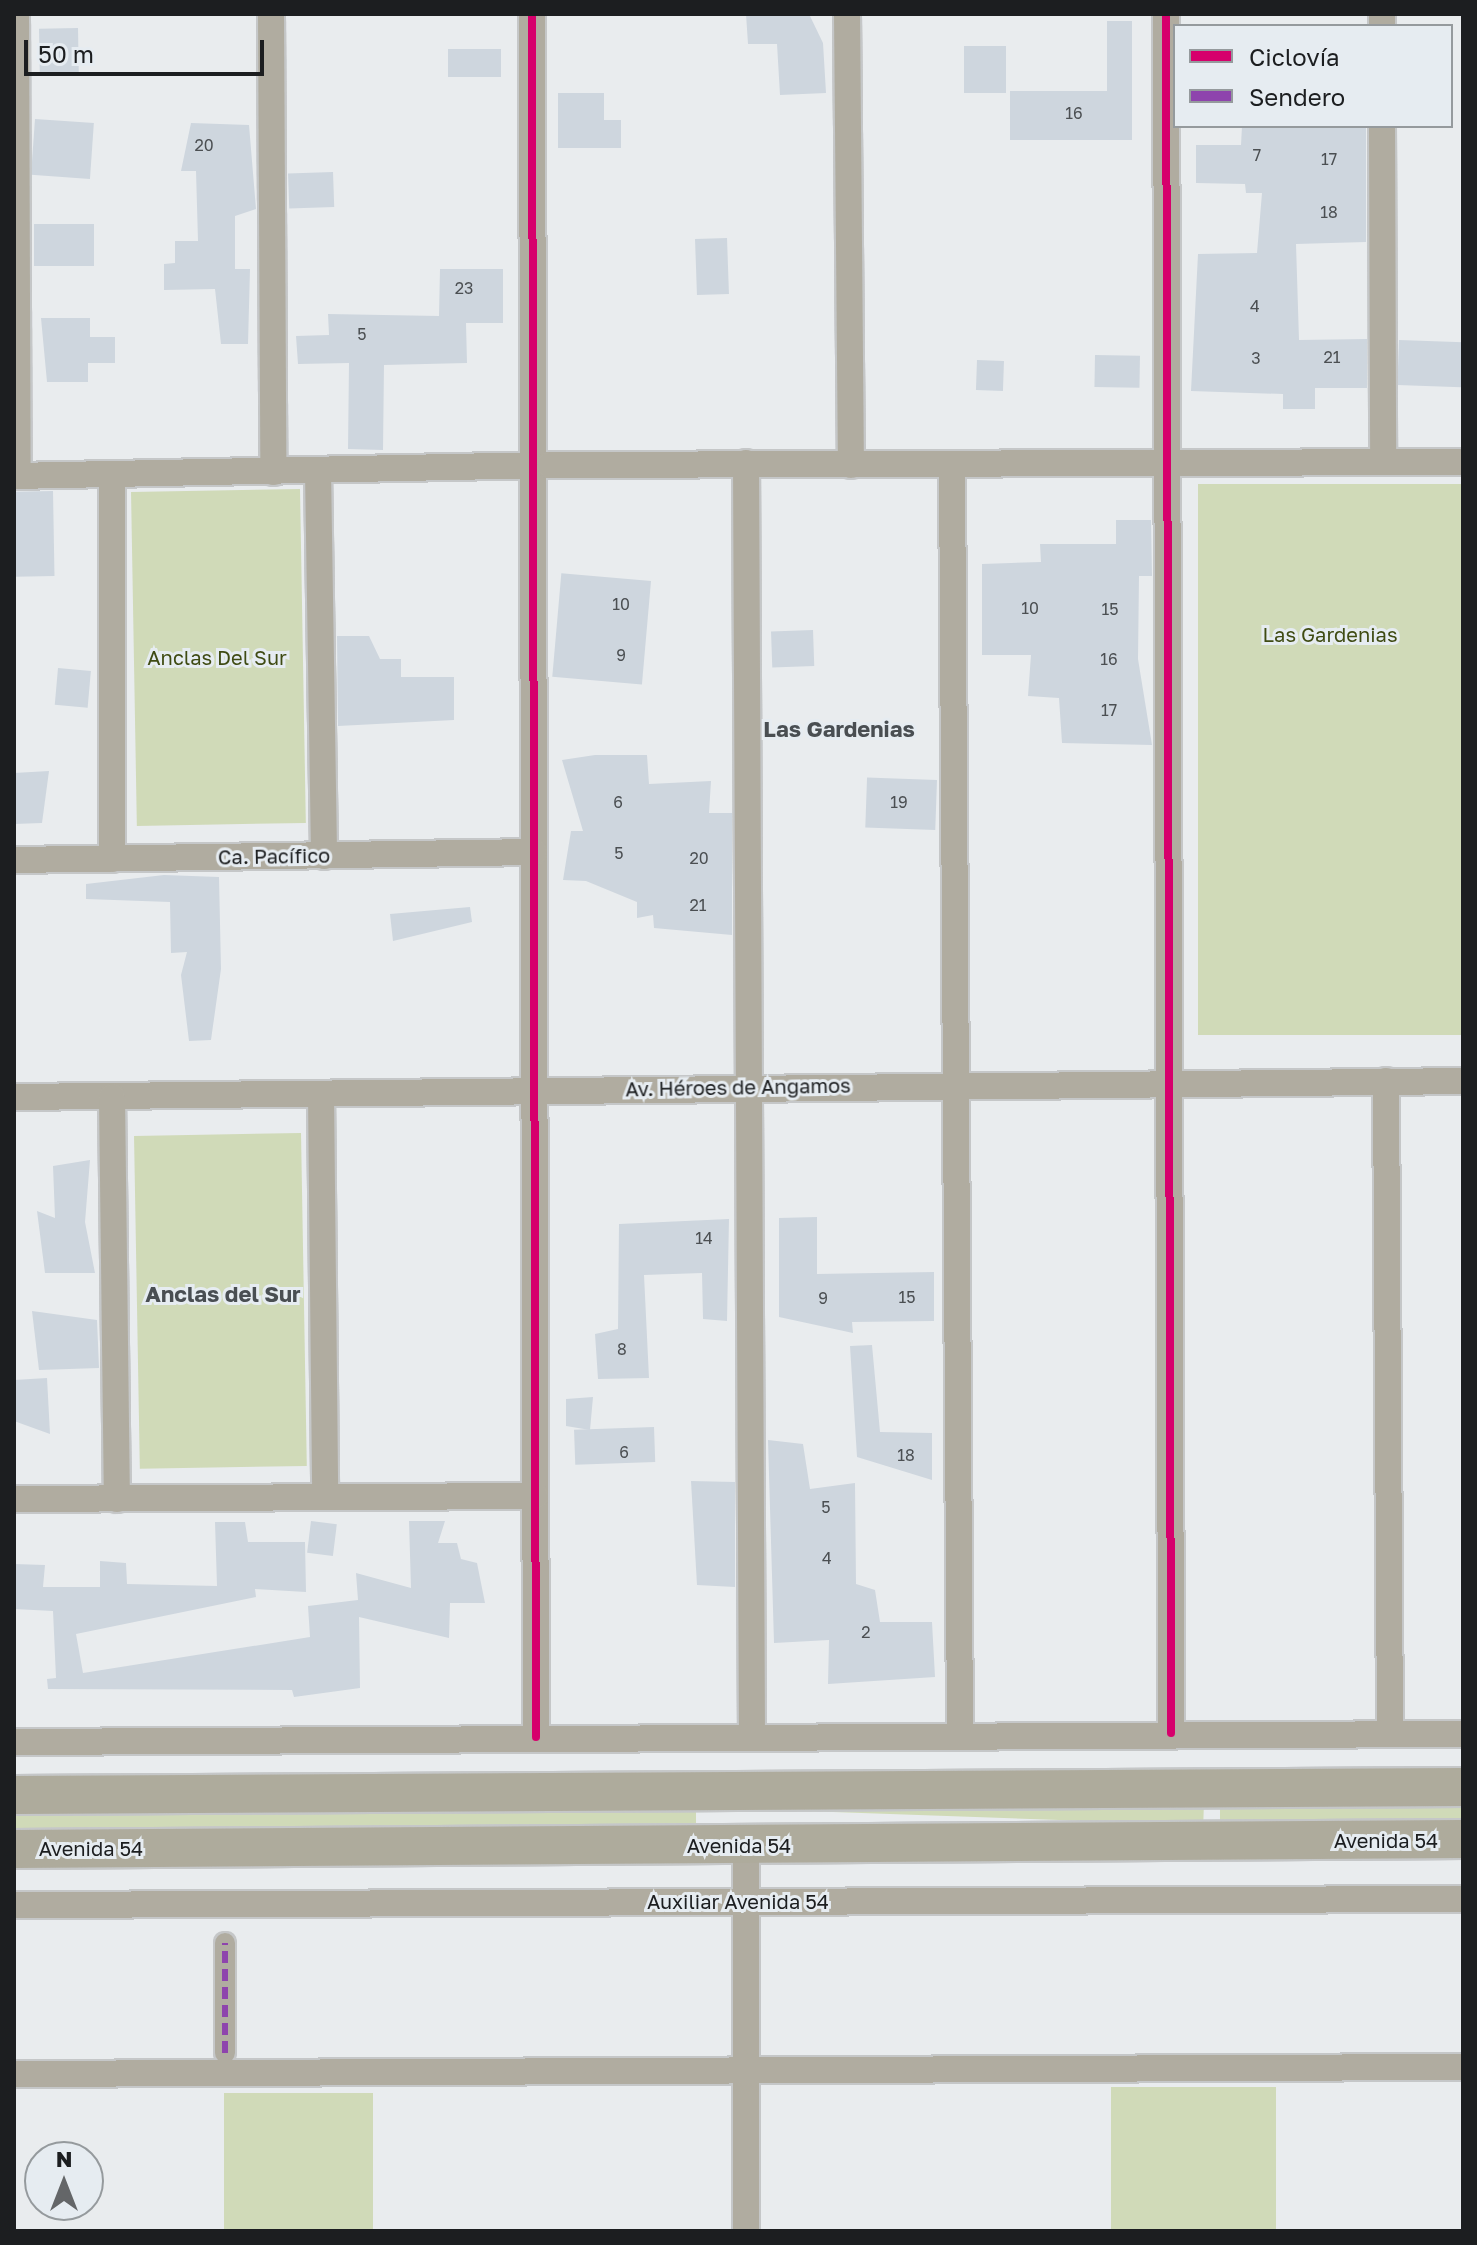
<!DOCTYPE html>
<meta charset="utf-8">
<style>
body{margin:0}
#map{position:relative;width:1477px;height:2245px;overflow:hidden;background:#e9ecee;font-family:"Golos Text",sans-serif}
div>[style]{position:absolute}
.green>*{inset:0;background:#d0dab8;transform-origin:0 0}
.building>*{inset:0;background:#ced6de;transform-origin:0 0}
.roads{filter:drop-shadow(2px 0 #c5c7c8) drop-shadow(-2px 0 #c5c7c8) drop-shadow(0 2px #c5c7c8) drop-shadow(0 -2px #c5c7c8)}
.pedestrian>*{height:20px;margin:-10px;padding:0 10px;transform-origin:10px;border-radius:10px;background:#b0aca0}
.minor>*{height:26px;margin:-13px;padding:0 13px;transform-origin:13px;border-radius:13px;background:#b0aca0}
.secondary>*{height:38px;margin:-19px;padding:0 19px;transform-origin:19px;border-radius:19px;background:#aeab9c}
.quiet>*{height:6px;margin-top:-3px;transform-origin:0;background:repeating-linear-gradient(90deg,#8e44ad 0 12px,transparent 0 18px)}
.cycleway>*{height:8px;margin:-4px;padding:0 4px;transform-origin:4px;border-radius:4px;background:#d6006c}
span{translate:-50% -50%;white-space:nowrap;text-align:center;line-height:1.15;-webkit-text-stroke:6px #e6ecf1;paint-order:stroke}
.number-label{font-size:16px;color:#4b4f52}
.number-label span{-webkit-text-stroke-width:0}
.park-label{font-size:20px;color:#3f4b13}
.street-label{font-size:20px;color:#1c1e20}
.neighbourhood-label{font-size:22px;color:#494e52;font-weight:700}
.frame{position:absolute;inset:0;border:16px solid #1c1e20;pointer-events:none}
.legend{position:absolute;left:1173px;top:24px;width:280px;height:104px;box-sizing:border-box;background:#e6ecf1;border:2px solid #959a9d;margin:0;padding:10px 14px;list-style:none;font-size:24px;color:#1c1e20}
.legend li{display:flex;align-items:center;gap:16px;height:40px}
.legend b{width:40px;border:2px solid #959a9d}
.north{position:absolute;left:24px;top:2141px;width:80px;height:80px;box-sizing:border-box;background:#e6ecf1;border:2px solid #959a9d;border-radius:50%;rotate:0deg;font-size:22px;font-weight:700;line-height:32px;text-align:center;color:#1c1e20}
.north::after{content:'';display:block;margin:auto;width:28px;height:36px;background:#646668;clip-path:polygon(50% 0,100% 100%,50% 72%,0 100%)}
.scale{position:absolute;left:24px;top:40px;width:240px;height:36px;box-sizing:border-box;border:4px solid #1c1e20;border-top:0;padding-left:10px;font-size:24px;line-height:28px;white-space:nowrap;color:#1c1e20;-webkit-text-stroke:6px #e6ecf1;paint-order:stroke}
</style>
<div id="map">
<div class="green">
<div style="left:1198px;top:484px;width:265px;height:551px"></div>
<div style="left:300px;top:489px;width:334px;height:169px;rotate:89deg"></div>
<div style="left:301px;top:1133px;width:333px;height:167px;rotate:89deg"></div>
<div style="left:1204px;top:1802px;width:23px;height:490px;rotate:92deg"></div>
<div style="left:1220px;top:1803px;width:243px;height:24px"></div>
<div style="left:696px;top:1808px;width:21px;height:682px;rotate:90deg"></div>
<div style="left:1111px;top:2087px;width:165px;height:144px"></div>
<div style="left:373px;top:2093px;width:138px;height:149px;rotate:90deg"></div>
</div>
<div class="building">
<div style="clip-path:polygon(746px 14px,809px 14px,823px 43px,826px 93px,780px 95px,777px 44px,748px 44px)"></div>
<div style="clip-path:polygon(1107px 21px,1132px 21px,1132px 140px,1010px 140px,1010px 91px,1107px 91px)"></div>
<div style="left:78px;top:28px;width:46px;height:39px;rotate:89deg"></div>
<div style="left:964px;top:46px;width:42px;height:47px"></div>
<div style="left:448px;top:49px;width:53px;height:28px"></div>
<div style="clip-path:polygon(558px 93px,604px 93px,604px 120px,621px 120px,621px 148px,558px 148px)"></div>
<div style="left:35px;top:119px;width:59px;height:56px;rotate:4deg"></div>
<div style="clip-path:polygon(191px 123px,249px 125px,256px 209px,235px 216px,235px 269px,250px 269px,248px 344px,221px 344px,215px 289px,164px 290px,164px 264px,175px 263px,175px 241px,198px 241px,196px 171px,181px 171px)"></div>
<div style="clip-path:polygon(1242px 126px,1366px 126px,1366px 242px,1296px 244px,1299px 340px,1367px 339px,1367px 388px,1315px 388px,1315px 409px,1283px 409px,1283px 394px,1191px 391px,1198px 254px,1257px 253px,1262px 193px,1246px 193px,1245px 184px,1196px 183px,1196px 145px,1241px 145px)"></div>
<div style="left:333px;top:172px;width:35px;height:45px;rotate:88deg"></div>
<div style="left:34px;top:224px;width:60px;height:42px"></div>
<div style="left:727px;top:238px;width:56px;height:32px;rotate:88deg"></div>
<div style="clip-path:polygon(440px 269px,503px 269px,503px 323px,466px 323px,467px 363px,384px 365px,383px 450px,348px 449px,349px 363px,298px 364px,296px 336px,329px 335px,328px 314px,439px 316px)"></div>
<div style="clip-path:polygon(41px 318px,90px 318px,90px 337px,115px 337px,115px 363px,88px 363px,88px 382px,47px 382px)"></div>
<div style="left:1399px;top:340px;width:64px;height:45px;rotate:2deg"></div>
<div style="left:1095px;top:355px;width:45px;height:32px;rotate:1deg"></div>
<div style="left:977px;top:360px;width:27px;height:30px;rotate:2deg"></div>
<div style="left:53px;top:491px;width:85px;height:39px;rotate:89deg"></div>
<div style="clip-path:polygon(1116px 520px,1151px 520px,1152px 576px,1139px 576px,1138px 659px,1152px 745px,1062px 743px,1059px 698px,1028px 696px,1031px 655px,982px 655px,982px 564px,1041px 562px,1040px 544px,1116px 544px)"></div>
<div style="left:651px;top:581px;width:104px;height:90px;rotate:95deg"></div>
<div style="left:813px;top:630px;width:36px;height:42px;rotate:88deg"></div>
<div style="clip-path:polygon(337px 636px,369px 636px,380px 659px,401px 659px,401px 677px,454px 677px,454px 720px,338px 726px)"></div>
<div style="left:58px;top:668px;width:33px;height:37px;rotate:5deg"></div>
<div style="clip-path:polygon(595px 755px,647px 755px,649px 784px,711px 781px,709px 813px,732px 813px,732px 935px,654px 928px,653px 915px,637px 918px,637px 902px,586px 881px,563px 880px,571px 831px,583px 831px,562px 760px)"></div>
<div style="clip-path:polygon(49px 771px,42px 823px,14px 824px,14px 773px)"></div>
<div style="left:937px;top:780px;width:50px;height:70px;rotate:92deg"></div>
<div style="clip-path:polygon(164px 875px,219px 877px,221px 969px,211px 1040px,189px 1041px,181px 975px,187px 952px,171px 953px,170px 902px,86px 899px,86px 884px)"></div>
<div style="clip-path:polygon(470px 907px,472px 922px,393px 941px,390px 914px)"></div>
<div style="clip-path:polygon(90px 1160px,85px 1222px,95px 1273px,45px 1273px,37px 1211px,55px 1218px,53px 1166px)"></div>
<div style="clip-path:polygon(817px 1217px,817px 1274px,934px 1272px,934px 1321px,852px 1322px,853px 1333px,779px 1317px,779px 1218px)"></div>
<div style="clip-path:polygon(729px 1219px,727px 1321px,703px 1319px,702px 1273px,644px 1275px,649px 1378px,598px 1379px,595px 1334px,618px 1329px,619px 1224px)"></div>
<div style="clip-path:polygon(32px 1311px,97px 1320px,99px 1368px,39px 1370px)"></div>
<div style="clip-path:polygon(872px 1345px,880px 1432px,932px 1433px,932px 1480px,857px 1457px,850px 1346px)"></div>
<div style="clip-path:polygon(47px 1378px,50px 1434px,14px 1421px,14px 1380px)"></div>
<div style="clip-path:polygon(593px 1397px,590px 1430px,566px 1426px,566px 1399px)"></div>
<div style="left:654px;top:1427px;width:35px;height:80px;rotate:88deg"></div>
<div style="clip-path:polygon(768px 1440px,803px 1444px,810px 1489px,855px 1483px,856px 1584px,875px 1590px,880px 1622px,932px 1622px,935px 1677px,828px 1684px,829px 1640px,774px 1643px)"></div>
<div style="clip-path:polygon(691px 1481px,735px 1482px,735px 1587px,697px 1585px)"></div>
<div style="left:311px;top:1521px;width:26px;height:32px;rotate:7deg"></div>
<div style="clip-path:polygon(409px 1521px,445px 1521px,438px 1543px,457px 1543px,461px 1559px,477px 1563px,485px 1603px,450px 1603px,449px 1638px,359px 1617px,360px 1688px,294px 1697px,292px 1690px,48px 1689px,47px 1679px,56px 1678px,53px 1611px,14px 1609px,14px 1564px,45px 1565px,43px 1587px,100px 1587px,100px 1561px,126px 1563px,127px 1584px,217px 1586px,215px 1522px,245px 1522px,248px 1542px,305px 1542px,306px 1592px,255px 1589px,256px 1597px,76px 1634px,83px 1673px,310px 1637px,308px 1606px,358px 1600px,356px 1573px,411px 1588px)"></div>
</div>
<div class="roads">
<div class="pedestrian">
<div style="left:225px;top:2053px;width:110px;rotate:-90deg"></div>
</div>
<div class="minor">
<div style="left:16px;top:14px;width:462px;rotate:89.8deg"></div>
<div style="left:271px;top:14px;width:458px;rotate:89.7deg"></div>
<div style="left:532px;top:14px;width:1723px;rotate:89.87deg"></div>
<div style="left:847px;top:14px;width:451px;rotate:89.5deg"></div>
<div style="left:1166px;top:14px;width:1719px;rotate:89.83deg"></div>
<div style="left:1382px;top:14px;width:12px;rotate:90deg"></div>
<div style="left:1382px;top:126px;width:336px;rotate:89.8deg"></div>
<div style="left:746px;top:463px;width:1274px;rotate:89.73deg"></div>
<div style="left:952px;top:465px;width:1269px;rotate:89.64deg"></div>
<div style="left:318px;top:471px;width:385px;rotate:89.1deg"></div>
<div style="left:14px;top:476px;width:536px;rotate:-1.18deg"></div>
<div style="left:550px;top:465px;width:913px;rotate:-0.19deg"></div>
<div style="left:112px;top:859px;width:384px;rotate:-90deg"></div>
<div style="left:14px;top:860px;width:520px;rotate:-0.88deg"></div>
<div style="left:1386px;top:1081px;width:653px;rotate:89.65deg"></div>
<div style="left:321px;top:1094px;width:403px;rotate:89.4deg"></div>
<div style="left:14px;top:1097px;width:1449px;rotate:-0.63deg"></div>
<div style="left:112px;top:1097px;width:402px;rotate:89.3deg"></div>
<div style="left:14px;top:1499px;width:521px;rotate:-0.33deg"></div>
<div style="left:14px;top:1742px;width:1449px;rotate:-0.32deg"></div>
<div style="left:746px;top:1845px;width:386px;rotate:90deg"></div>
<div style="left:14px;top:1905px;width:1449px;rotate:-0.24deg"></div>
<div style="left:14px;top:2074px;width:1449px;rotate:-0.28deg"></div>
</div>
<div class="secondary">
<div style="left:14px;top:1795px;width:1449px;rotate:-0.32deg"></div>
<div style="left:14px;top:1849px;width:1449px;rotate:-0.4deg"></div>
</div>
</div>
<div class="quiet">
<div style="left:225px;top:2053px;width:110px;rotate:-90deg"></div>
</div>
<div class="cycleway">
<div style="left:532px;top:14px;width:1723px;rotate:89.87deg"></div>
<div style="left:1166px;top:14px;width:1719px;rotate:89.83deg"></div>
</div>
<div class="number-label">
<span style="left:1074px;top:113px">16</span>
<span style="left:204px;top:145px">20</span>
<span style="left:1257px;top:155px">7</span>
<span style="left:1329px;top:159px">17</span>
<span style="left:1329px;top:212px">18</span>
<span style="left:464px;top:288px">23</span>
<span style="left:1255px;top:306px">4</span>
<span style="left:362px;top:334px">5</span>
<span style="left:1332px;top:357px">21</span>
<span style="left:1256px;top:358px">3</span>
<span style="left:621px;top:604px">10</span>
<span style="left:1030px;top:608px">10</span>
<span style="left:1110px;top:609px">15</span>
<span style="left:621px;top:655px">9</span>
<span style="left:1109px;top:659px">16</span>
<span style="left:1109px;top:710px">17</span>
<span style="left:618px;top:802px">6</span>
<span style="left:899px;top:802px">19</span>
<span style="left:619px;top:853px">5</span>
<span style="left:699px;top:858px">20</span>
<span style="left:698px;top:905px">21</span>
<span style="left:704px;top:1238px">14</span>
<span style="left:907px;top:1297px">15</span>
<span style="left:823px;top:1298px">9</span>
<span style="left:622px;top:1349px">8</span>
<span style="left:624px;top:1452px">6</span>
<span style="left:906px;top:1455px">18</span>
<span style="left:826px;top:1507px">5</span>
<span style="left:827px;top:1558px">4</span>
<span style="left:866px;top:1632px">2</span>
</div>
<div class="park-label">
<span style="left:1330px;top:634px">Las Gardenias</span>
<span style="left:217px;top:657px">Anclas Del Sur</span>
</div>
<div class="street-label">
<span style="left:274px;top:856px;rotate:-1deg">Ca. Pacífico</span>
<span style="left:738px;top:1087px;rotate:-1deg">Av. Héroes de Angamos</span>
<span style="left:1386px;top:1840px">Avenida 54</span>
<span style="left:739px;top:1845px">Avenida 54</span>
<span style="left:91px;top:1848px">Avenida 54</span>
<span style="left:738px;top:1901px">Auxiliar Avenida 54</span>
</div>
<div class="neighbourhood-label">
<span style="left:839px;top:729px">Las Gardenias</span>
<span style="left:223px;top:1294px">Anclas del Sur</span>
</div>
<div class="frame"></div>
<ul class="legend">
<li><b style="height:10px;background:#d6006c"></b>Ciclovía</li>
<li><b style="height:10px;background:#8e44ad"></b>Sendero</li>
</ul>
<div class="north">N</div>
<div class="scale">50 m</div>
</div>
